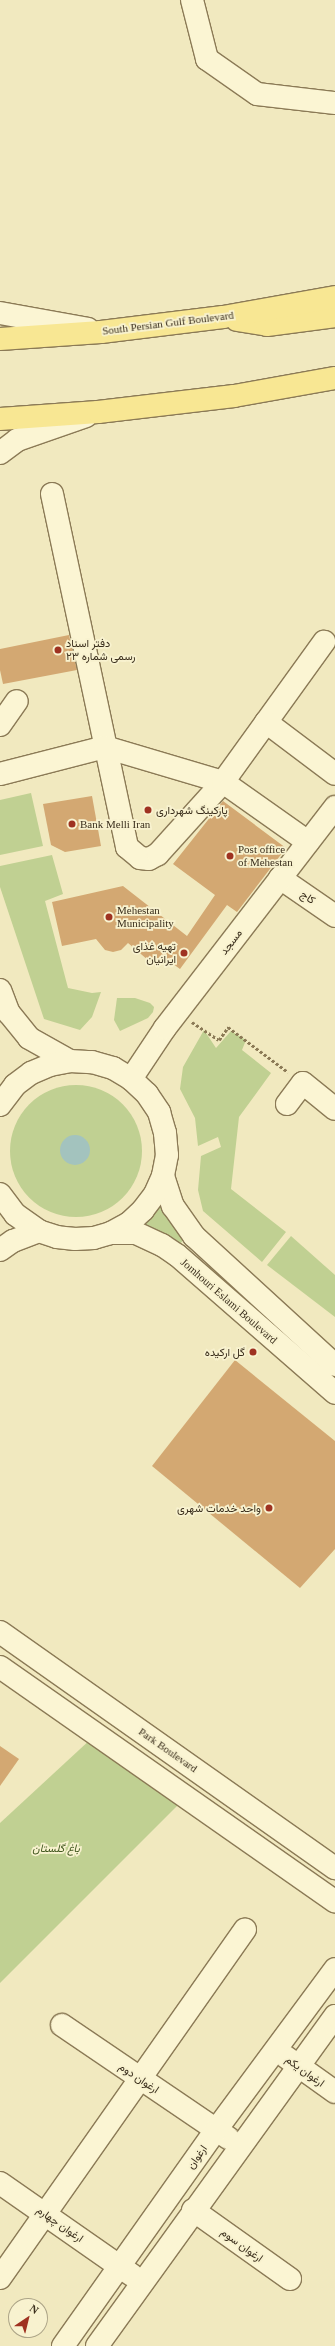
<!DOCTYPE html>
<meta charset="utf-8">
<style>
body{margin:0}
#map{position:relative;width:335px;height:2346px;overflow:hidden;background:#f1e9bf;font-family:"Times New Roman",Vazirmatn,serif}
div>[style]{position:absolute}
.green>*{inset:0;background:#c0d092}
.round{border-radius:50%}
.water>*{inset:0;background:#a3c3be}
.building>*{inset:0;background:#d3a872}
.path>*{height:2.5px;margin-top:-1.25px;transform-origin:0;background:repeating-linear-gradient(90deg,#8b7a56 0 3px,transparent 0 5px)}
.roads{filter:drop-shadow(1px 0 #8b7a56) drop-shadow(-1px 0 #8b7a56) drop-shadow(0 1px #8b7a56) drop-shadow(0 -1px #8b7a56)}
.minor>*{height:22px;margin:-11px;padding:0 11px;transform-origin:11px;border-radius:11px;background:#fbf5d3}
.major>*{height:22px;margin:-11px;padding:0 11px;transform-origin:11px;border-radius:11px;background:#f8e793}
.dots>*{width:11px;height:11px;translate:-50% -50%;box-sizing:border-box;border:2px solid #f8f2cf;border-radius:50%}
span{translate:-50% -50%;white-space:nowrap;text-align:center;line-height:1.15;-webkit-text-stroke:3.5px #f8f2cf;paint-order:stroke}
.street-label{font-size:11px;color:#3a2e1c}
.poi-label{font-size:11px;color:#3a2e1c}
.left{translate:0 -50%;text-align:left}
.right{translate:-100% -50%;text-align:right}
.park-label{font-size:11px;color:#425820;font-style:italic}
.north{position:absolute;left:8px;top:2298px;width:40px;height:40px;box-sizing:border-box;background:#f8f2cf;border:1px solid #aca487;border-radius:50%;rotate:35deg;font-size:11px;font-weight:700;line-height:16px;text-align:center;color:#3a2e1c}
.north::after{content:'';display:block;margin:auto;width:14px;height:18px;background:#9f3221;clip-path:polygon(50% 0,100% 100%,50% 72%,0 100%)}
</style>
<div id="map">
<div class="green">
<div style="clip-path:polygon(31px 793px,43px 846px,0 855px,0 800px)"></div>
<div style="clip-path:polygon(52px 855px,63px 894px,45px 901px,68px 988px,92px 993px,101px 992px,92px 1017px,80px 1030px,44px 1019px,0 887px,0 866px)"></div>
<div style="clip-path:polygon(117px 998px,135px 998px,150px 1003px,154px 1007px,153px 1012px,148px 1018px,120px 1031px,114px 1020px)"></div>
<div style="clip-path:polygon(204px 1030px,216px 1048px,231px 1031px,246px 1040px,242px 1050px,271px 1073px,239px 1117px,231px 1189px,286px 1232px,262px 1262px,203px 1211px,198px 1190px,201px 1156px,221px 1147px,218px 1137px,198px 1146px,195px 1118px,180px 1089px,183px 1067px)"></div>
<div class="round" style="left:10px;top:1085px;width:132px;height:132px"></div>
<div style="clip-path:polygon(160px 1200px,186px 1237px,179px 1245px,140px 1225px)"></div>
<div style="clip-path:polygon(291px 1236px,335px 1275px,335px 1317px,267px 1265px)"></div>
<div style="clip-path:polygon(92px 1738px,182px 1801px,0 1983px,0 1823px)"></div>
</div>
<div class="water">
<div class="round" style="left:60px;top:1135px;width:30px;height:30px"></div>
</div>
<div class="building">
<div style="clip-path:polygon(69px 635px,77px 670px,3px 684px,0 670px,0 649px)"></div>
<div style="clip-path:polygon(92px 796px,101px 846px,65px 852px,51px 845px,43px 804px)"></div>
<div style="clip-path:polygon(223px 801px,286px 848px,237px 912px,227px 905px,180px 969px,162px 956px,155px 966px,128px 943px,121px 950px,113px 952px,105px 950px,96px 939px,62px 946px,52px 902px,123px 886px,187px 936px,215px 895px,173px 864px)"></div>
<div style="clip-path:polygon(235px 1360px,335px 1441px,335px 1549px,300px 1588px,152px 1466px)"></div>
<div style="clip-path:polygon(0 1746px,19px 1759px,0 1786px)"></div>
</div>
<div class="path">
<div style="left:192px;top:1022px;width:32px;rotate:34deg"></div>
<div style="left:219px;top:1040px;width:16px;rotate:-55deg"></div>
<div style="left:228px;top:1027px;width:75px;rotate:36.9deg"></div>
</div>
<div class="roads">
<div class="minor">
<div style="left:192px;top:0;width:61px;rotate:75.7deg"></div>
<div style="left:207px;top:59px;width:61px;rotate:35deg"></div>
<div style="left:257px;top:94px;width:79px;rotate:6.6deg"></div>
<div style="left:0;top:313px;width:89px;rotate:10.3deg"></div>
<div style="left:0;top:453px;width:21px;rotate:-37deg"></div>
<div style="left:17px;top:440px;width:73px;rotate:-19.2deg"></div>
<div style="left:52px;top:494px;width:361px;rotate:78deg"></div>
<div style="left:127px;top:847px;width:17px;rotate:40deg"></div>
<div style="left:140px;top:858px;width:9px;rotate:6deg"></div>
<div style="left:149px;top:859px;width:10px;rotate:-29deg"></div>
<div style="left:158px;top:854px;width:97px;rotate:-47.9deg"></div>
<div style="left:223px;top:782px;width:173px;rotate:-54.2deg"></div>
<div style="left:266px;top:722px;width:86px;rotate:37deg"></div>
<div style="left:0;top:725px;width:29px;rotate:-55deg"></div>
<div style="left:0;top:774px;width:108px;rotate:-14.4deg"></div>
<div style="left:105px;top:747px;width:123px;rotate:16.5deg"></div>
<div style="left:223px;top:782px;width:104px;rotate:35.2deg"></div>
<div style="left:280px;top:878px;width:67px;rotate:34.6deg"></div>
<div style="left:0;top:990px;width:25px;rotate:69deg"></div>
<div style="left:9px;top:1013px;width:32px;rotate:51deg"></div>
<div style="left:29px;top:1038px;width:47px;rotate:29.3deg"></div>
<div style="left:131px;top:1079px;width:61px;rotate:-56.3deg"></div>
<div style="left:165px;top:1028px;width:279px;rotate:-52.4deg"></div>
<div style="left:287px;top:1104px;width:26px;rotate:-53deg"></div>
<div style="left:303px;top:1083px;width:41px;rotate:39.1deg"></div>
<div style="left:0;top:1105px;width:25px;rotate:-53deg"></div>
<div style="left:15px;top:1085px;width:20px;rotate:-37deg"></div>
<div style="left:31px;top:1073px;width:21px;rotate:-23deg"></div>
<div style="left:50px;top:1065px;width:20px;rotate:-11deg"></div>
<div style="left:70px;top:1061px;width:22px;rotate:3deg"></div>
<div style="left:92px;top:1062px;width:22px;rotate:16deg"></div>
<div style="left:113px;top:1068px;width:21px;rotate:31deg"></div>
<div style="left:131px;top:1079px;width:22px;rotate:43deg"></div>
<div style="left:147px;top:1094px;width:22px;rotate:56deg"></div>
<div style="left:159px;top:1112px;width:22px;rotate:74deg"></div>
<div style="left:165px;top:1133px;width:22px;rotate:85deg"></div>
<div style="left:167px;top:1155px;width:21px;rotate:101deg"></div>
<div style="left:163px;top:1176px;width:20px;rotate:114deg"></div>
<div style="left:155px;top:1194px;width:20px;rotate:127deg"></div>
<div style="left:143px;top:1210px;width:19px;rotate:137deg"></div>
<div style="left:129px;top:1223px;width:21px;rotate:151deg"></div>
<div style="left:111px;top:1233px;width:18px;rotate:164deg"></div>
<div style="left:94px;top:1238px;width:19px;rotate:177deg"></div>
<div style="left:75px;top:1239px;width:18px;rotate:-174deg"></div>
<div style="left:57px;top:1237px;width:19px;rotate:-162deg"></div>
<div style="left:39px;top:1231px;width:29px;rotate:-145deg"></div>
<div style="left:15px;top:1214px;width:25px;rotate:-127deg"></div>
<div style="left:163px;top:1176px;width:32px;rotate:72deg"></div>
<div style="left:173px;top:1206px;width:37px;rotate:55deg"></div>
<div style="left:194px;top:1236px;width:191px;rotate:42.5deg"></div>
<div style="left:111px;top:1233px;width:25px"></div>
<div style="left:136px;top:1233px;width:29px;rotate:25deg"></div>
<div style="left:162px;top:1245px;width:18px;rotate:34deg"></div>
<div style="left:177px;top:1255px;width:210px;rotate:41.1deg"></div>
<div style="left:0;top:1250px;width:16px;rotate:-35deg"></div>
<div style="left:13px;top:1241px;width:28px;rotate:-21deg"></div>
<div style="left:0;top:1632px;width:410px;rotate:35.2deg"></div>
<div style="left:0;top:1667px;width:409px;rotate:35deg"></div>
<div style="left:62px;top:2025px;width:201px;rotate:34.2deg"></div>
<div style="left:286px;top:2057px;width:60px;rotate:35.5deg"></div>
<div style="left:0;top:2183px;width:161px;rotate:34.9deg"></div>
<div style="left:193px;top:2210px;width:119px;rotate:35.4deg"></div>
<div style="left:0;top:2278px;width:426px;rotate:-54.9deg"></div>
<div style="left:63px;top:2346px;width:265px;rotate:-54.7deg"></div>
<div style="left:216px;top:2130px;width:200px;rotate:-53.5deg"></div>
<div style="left:97px;top:2346px;width:407px;rotate:-54.2deg"></div>
</div>
<div class="major">
<div style="left:237px;top:320px;width:30px;rotate:9deg"></div>
<div style="left:267px;top:325px;width:69px;rotate:-7.5deg"></div>
<div style="left:0;top:339px;width:101px;rotate:-4deg"></div>
<div style="left:101px;top:332px;width:123px;rotate:-7deg"></div>
<div style="left:223px;top:317px;width:114px;rotate:-10.1deg"></div>
<div style="left:0;top:419px;width:98px;rotate:-4.1deg"></div>
<div style="left:98px;top:412px;width:137px;rotate:-6.7deg"></div>
<div style="left:234px;top:396px;width:103px;rotate:-10.1deg"></div>
</div>
</div>
<div class="dots">
<div style="left:58px;top:650px;background:#9f3221"></div>
<div style="left:148px;top:810px;background:#9f3221"></div>
<div style="left:72px;top:824px;background:#9f3221"></div>
<div style="left:230px;top:856px;background:#9f3221"></div>
<div style="left:109px;top:917px;background:#9f3221"></div>
<div style="left:184px;top:953px;background:#9f3221"></div>
<div style="left:253px;top:1352px;background:#9f3221"></div>
<div style="left:269px;top:1508px;background:#9f3221"></div>
</div>
<div class="street-label">
<span style="left:168px;top:323px;rotate:-7deg">South Persian Gulf Boulevard</span>
<span style="left:308px;top:897px;rotate:35deg">کاج</span>
<span style="left:231px;top:942px;rotate:-53deg">مسجد</span>
<span style="left:229px;top:1301px;rotate:41deg">Jomhouri Eslami Boulevard</span>
<span style="left:168px;top:1750px;rotate:35deg">Park Boulevard</span>
<span style="left:305px;top:2071px;rotate:36deg">ارغوان یکم</span>
<span style="left:139px;top:2078px;rotate:34deg">ارغوان دوم</span>
<span style="left:197px;top:2157px;rotate:-55deg">ارغوان</span>
<span style="left:60px;top:2224px;rotate:35deg">ارغوان چهارم</span>
<span style="left:242px;top:2245px;rotate:36deg">ارغوان سوم</span>
</div>
<div class="poi-label">
<span class="left" style="left:66px;top:650px">دفتر اسناد<br>رسمی شماره ۲۳</span>
<span class="left" style="left:156px;top:810px">پارکینگ شهرداری</span>
<span class="left" style="left:80px;top:824px">Bank Melli Iran</span>
<span class="left" style="left:238px;top:856px">Post office<br>of Mehestan</span>
<span class="left" style="left:117px;top:917px">Mehestan<br>Municipality</span>
<span class="right" style="left:176px;top:953px">تهیه غذای<br>ایرانیان</span>
<span class="right" style="left:245px;top:1352px">گل ارکیده</span>
<span class="right" style="left:261px;top:1508px">واحد خدمات شهری</span>
</div>
<div class="park-label">
<span style="left:56px;top:1848px">باغ گلستان</span>
</div>
<div class="north">N</div>
</div>
